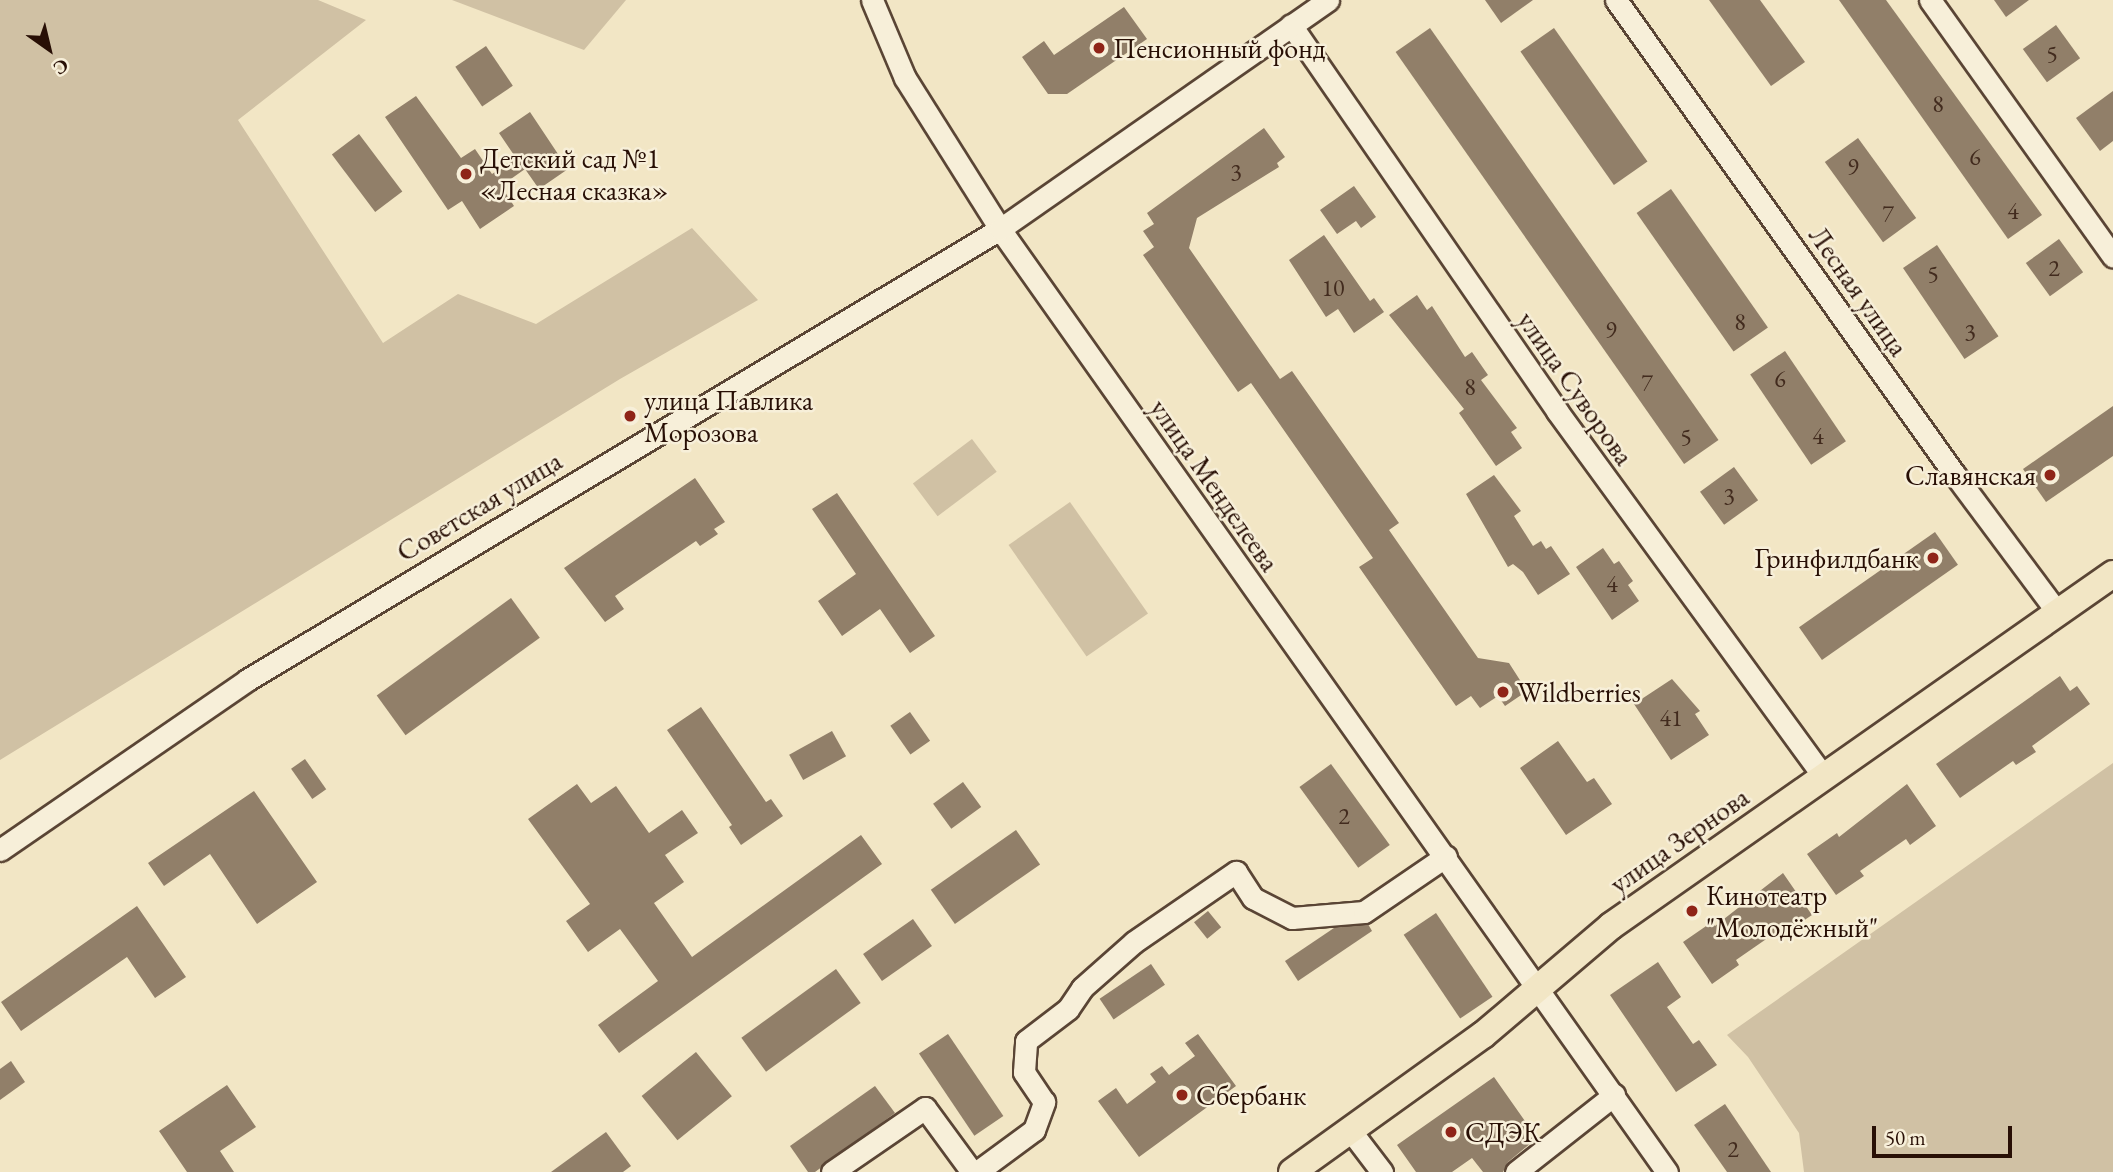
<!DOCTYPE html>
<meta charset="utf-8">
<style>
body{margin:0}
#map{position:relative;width:2113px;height:1172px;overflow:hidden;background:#f2e6c5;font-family:"EB Garamond",serif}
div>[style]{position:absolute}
.green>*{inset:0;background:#d0c1a4;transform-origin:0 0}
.building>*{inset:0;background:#917f69;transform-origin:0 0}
.roads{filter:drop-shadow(2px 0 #5a4535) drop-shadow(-2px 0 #5a4535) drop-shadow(0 2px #5a4535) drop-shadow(0 -2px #5a4535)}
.minor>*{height:21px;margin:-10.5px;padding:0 10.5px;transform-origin:10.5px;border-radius:10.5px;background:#f7efd9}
.major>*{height:26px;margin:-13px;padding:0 13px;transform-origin:13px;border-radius:13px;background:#f2e6c5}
.dots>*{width:19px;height:19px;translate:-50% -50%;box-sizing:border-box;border:4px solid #f7efd9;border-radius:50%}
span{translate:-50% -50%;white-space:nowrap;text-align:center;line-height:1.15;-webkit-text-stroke:5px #f7efd9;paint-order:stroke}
.number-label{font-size:24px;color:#422b1e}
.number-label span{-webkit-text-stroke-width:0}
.poi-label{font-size:28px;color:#280f05}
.left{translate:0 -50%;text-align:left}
.right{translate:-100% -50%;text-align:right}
.street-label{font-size:28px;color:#280f05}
.north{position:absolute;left:14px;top:14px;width:70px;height:70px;-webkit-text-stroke:5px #f7efd9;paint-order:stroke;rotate:146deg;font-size:19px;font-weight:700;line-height:28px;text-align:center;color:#280f05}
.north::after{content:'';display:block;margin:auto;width:24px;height:32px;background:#280f05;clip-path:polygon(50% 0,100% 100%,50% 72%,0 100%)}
.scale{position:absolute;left:1872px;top:1126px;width:140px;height:32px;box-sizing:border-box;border:4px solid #280f05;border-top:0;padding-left:9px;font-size:21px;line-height:24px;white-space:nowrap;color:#280f05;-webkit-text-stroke:5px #f7efd9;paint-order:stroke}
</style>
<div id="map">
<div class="green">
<div style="clip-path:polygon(0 0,318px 0,366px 20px,238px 120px,383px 343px,458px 294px,536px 324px,692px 228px,758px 300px,620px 379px,0 760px)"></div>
<div style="clip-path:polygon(452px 0,626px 0,584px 50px)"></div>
<div style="left:972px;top:439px;width:41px;height:74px;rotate:53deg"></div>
<div style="left:1070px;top:502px;width:136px;height:75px;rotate:55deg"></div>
<div style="clip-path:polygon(2113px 763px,2113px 1172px,1804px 1172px,1799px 1133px,1748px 1057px,1727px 1035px)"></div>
</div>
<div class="building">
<div style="clip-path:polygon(1485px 0,1533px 0,1501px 23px)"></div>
<div style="clip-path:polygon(1709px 0,1760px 0,1805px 62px,1771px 86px)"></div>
<div style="clip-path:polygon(1839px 0,1886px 0,2042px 215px,2008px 239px)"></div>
<div style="clip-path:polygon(1994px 0,2029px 0,2006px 17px)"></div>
<div style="clip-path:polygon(1124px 7px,1147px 39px,1067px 94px,1048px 94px,1022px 57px,1044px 41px,1054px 55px)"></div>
<div style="left:2056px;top:25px;width:41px;height:41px;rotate:54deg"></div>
<div style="left:1430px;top:28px;width:503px;height:42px;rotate:55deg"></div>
<div style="left:1554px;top:28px;width:163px;height:41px;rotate:55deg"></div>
<div style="left:486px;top:46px;width:48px;height:37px;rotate:56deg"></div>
<div style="clip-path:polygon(2113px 91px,2113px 141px,2100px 151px,2076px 118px)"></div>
<div style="clip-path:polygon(416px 96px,461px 158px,475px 149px,492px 174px,516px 158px,499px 133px,530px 112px,568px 169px,539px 189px,525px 169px,501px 186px,514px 206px,480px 229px,462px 201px,448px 210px,385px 117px)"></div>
<div style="clip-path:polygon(1264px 128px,1285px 157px,1277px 163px,1279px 167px,1197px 218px,1189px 248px,1280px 379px,1292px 371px,1399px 523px,1389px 530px,1478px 658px,1509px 663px,1527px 691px,1505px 706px,1498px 696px,1480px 708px,1471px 696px,1456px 706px,1359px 567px,1373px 558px,1251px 383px,1238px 392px,1143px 255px,1154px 247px,1143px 231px,1154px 224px,1147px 213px)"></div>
<div style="left:359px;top:134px;width:72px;height:34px;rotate:53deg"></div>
<div style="left:1858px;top:138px;width:99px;height:41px;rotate:54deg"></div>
<div style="clip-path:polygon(1354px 186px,1376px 217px,1361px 228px,1356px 221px,1337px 234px,1320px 210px)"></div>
<div style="left:1671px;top:189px;width:169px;height:42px;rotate:55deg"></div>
<div style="clip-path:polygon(1324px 235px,1370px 301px,1374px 298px,1384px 312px,1354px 333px,1338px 309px,1326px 317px,1289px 260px)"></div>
<div style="left:2059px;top:239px;width:41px;height:41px;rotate:54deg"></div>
<div style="left:1937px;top:245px;width:110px;height:41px;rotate:56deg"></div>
<div style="clip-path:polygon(1417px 295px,1427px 310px,1432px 306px,1465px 357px,1472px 352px,1488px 375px,1481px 380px,1517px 428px,1511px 432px,1522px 448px,1496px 466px,1459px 413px,1464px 409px,1389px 315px)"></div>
<div style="left:1785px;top:351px;width:109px;height:42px;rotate:56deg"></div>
<div style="clip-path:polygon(2113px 406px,2113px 456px,2046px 502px,2023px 469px)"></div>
<div style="left:1734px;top:467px;width:41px;height:42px;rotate:54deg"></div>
<div style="clip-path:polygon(1494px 475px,1521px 511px,1514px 516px,1533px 546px,1541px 541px,1546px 549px,1551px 546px,1570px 574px,1538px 595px,1523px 572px,1513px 564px,1508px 567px,1466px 494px)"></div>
<div style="clip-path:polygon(695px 478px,725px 522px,714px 529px,718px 534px,700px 546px,696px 541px,615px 596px,624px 609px,605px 622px,564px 568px)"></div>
<div style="clip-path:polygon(837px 493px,935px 636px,910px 653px,880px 609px,842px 636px,818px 601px,856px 574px,812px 509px)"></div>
<div style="left:1935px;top:532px;width:40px;height:166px;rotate:55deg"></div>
<div style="clip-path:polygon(1603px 548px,1614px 564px,1619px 561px,1633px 581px,1628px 585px,1639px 601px,1612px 620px,1576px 567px)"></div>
<div style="left:511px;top:598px;width:49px;height:166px;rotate:54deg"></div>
<div style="clip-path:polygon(2060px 676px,2070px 691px,2077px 686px,2090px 704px,2032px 746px,2036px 752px,2016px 765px,2013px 761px,1960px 798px,1936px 764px)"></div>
<div style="clip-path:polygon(1672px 679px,1700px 711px,1695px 714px,1709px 735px,1671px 760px,1634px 704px)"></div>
<div style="clip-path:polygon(701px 707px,766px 802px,771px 799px,783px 816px,741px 845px,729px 827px,732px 825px,667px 730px)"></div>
<div style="left:910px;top:712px;width:35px;height:24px;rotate:55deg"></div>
<div style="left:832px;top:731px;width:29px;height:49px;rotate:61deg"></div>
<div style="clip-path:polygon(1558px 741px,1587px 782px,1594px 778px,1612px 804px,1566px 835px,1520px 768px)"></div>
<div style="left:305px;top:759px;width:37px;height:17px;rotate:55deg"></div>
<div style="left:1331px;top:764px;width:100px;height:39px;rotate:54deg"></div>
<div style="left:963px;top:782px;width:31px;height:37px;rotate:54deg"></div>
<div style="clip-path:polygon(577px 784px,591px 803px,616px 786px,649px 833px,682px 810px,698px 833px,665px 855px,684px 882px,654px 903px,692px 957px,861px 835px,882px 864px,619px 1053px,598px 1025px,658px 981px,620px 929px,588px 952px,566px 921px,590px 904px,528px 819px)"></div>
<div style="clip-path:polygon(1907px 784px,1936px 826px,1910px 845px,1906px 839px,1860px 871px,1864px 876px,1836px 895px,1807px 854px,1837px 833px,1839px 837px)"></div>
<div style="clip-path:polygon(254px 791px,317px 882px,257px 924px,210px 854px,164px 886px,148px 863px)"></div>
<div style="left:1016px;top:830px;width:42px;height:104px;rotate:55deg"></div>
<div style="clip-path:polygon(1783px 873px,1812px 915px,1785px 933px,1782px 928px,1736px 960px,1739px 965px,1712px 984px,1683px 942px,1712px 922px,1715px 926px)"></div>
<div style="clip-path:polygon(137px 906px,186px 977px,155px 998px,127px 957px,21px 1031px,1px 1002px)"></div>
<div style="left:1208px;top:911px;width:21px;height:18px;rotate:51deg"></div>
<div style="left:1436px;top:913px;width:101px;height:39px;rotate:56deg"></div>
<div style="left:913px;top:919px;width:33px;height:61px;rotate:55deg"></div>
<div style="clip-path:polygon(1368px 924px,1372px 931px,1298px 981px,1285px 961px,1334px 928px)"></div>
<div style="clip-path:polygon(1658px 962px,1681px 997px,1667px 1007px,1693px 1044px,1699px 1040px,1717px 1065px,1676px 1092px,1610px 995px)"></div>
<div style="left:1151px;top:964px;width:25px;height:62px;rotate:56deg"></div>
<div style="left:836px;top:969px;width:42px;height:117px;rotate:54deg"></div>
<div style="left:948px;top:1034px;width:99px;height:35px;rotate:56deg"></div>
<div style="clip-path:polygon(1198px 1034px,1236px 1086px,1139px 1157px,1098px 1101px,1116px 1088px,1127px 1104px,1156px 1082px,1150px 1074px,1162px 1066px,1169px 1075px,1195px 1056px,1185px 1043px)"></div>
<div style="left:696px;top:1052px;width:57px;height:70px;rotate:51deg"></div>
<div style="clip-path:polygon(11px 1061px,25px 1082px,0 1100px,0 1069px)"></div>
<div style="clip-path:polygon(1494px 1077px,1537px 1138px,1508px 1162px,1503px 1172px,1483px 1172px,1472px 1158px,1452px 1172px,1416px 1172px,1397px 1145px)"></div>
<div style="clip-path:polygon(227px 1085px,256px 1127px,220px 1151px,234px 1172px,187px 1172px,159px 1131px)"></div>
<div style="clip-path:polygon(875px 1086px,895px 1113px,815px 1172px,808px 1172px,790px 1146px)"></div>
<div style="clip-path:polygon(1725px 1104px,1771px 1172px,1727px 1172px,1694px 1125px)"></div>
<div style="clip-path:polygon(606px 1132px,631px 1166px,623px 1172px,551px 1172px)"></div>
</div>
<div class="roads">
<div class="minor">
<div style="left:872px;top:0;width:85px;rotate:67.1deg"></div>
<div style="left:905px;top:78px;width:178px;rotate:57.8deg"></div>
<div style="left:1000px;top:229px;width:1155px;rotate:54.73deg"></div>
<div style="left:1616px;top:0;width:584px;rotate:54.49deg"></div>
<div style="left:1955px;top:475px;width:172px;rotate:53.3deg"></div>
<div style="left:1930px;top:0;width:315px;rotate:54.5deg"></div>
<div style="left:1291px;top:25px;width:469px;rotate:55.4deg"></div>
<div style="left:1557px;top:411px;width:454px;rotate:53.9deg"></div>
<div style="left:0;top:850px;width:300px;rotate:-34.5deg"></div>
<div style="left:247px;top:680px;width:878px;rotate:-30.92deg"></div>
<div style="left:1000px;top:229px;width:400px;rotate:-34.9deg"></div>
<div style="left:1350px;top:1130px;width:53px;rotate:52.7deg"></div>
<div style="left:832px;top:1172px;width:113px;rotate:-34.5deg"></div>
<div style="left:925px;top:1108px;width:79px;rotate:53.7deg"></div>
<div style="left:977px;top:1172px;width:71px;rotate:-36.4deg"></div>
<div style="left:1034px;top:1130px;width:30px;rotate:-70deg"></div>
<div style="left:1044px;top:1102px;width:36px;rotate:-124deg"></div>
<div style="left:1024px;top:1072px;width:31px;rotate:-86deg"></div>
<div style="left:1026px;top:1041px;width:53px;rotate:-37.3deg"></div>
<div style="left:1068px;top:1009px;width:25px;rotate:-56deg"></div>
<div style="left:1082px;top:988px;width:69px;rotate:-41.5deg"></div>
<div style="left:1134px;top:942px;width:124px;rotate:-34.5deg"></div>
<div style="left:1236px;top:872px;width:31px;rotate:57deg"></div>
<div style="left:1253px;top:898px;width:44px;rotate:27.1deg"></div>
<div style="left:1292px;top:918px;width:72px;rotate:-4.8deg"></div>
<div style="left:1364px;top:912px;width:99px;rotate:-34.3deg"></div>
<div style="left:1516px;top:1172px;width:125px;rotate:-38.2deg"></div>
</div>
<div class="major">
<div style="left:1292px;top:1172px;width:235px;rotate:-35.7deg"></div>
<div style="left:1483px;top:1035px;width:168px;rotate:-40.4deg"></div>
<div style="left:1611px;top:926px;width:613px;rotate:-35.04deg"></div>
</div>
</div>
<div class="dots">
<div style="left:1099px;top:48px;background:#8f2418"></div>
<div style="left:466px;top:174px;background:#8f2418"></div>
<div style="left:630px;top:416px;background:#8f2418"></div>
<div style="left:2050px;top:475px;background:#8f2418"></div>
<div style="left:1933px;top:558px;background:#8f2418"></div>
<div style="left:1503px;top:692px;background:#8f2418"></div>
<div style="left:1692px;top:911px;background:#8f2418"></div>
<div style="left:1182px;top:1095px;background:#8f2418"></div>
<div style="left:1451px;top:1132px;background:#8f2418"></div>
</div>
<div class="number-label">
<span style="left:2052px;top:54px">5</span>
<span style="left:1938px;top:104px">8</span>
<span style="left:1975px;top:157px">6</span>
<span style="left:1853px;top:167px">9</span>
<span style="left:1236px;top:172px">3</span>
<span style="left:2013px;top:211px">4</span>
<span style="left:1888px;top:214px">7</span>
<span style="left:2054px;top:268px">2</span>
<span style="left:1933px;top:274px">5</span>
<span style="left:1333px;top:288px">10</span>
<span style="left:1740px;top:322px">8</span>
<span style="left:1611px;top:330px">9</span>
<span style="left:1970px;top:332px">3</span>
<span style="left:1780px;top:379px">6</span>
<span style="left:1647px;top:383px">7</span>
<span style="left:1470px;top:387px">8</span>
<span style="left:1818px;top:436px">4</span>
<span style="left:1686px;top:437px">5</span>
<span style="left:1729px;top:496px">3</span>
<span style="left:1612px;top:584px">4</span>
<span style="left:1671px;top:718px">41</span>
<span style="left:1344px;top:816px">2</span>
<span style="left:1733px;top:1149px">2</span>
</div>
<div class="poi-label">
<span class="left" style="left:1113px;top:48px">Пенсионный фонд</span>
<span class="left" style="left:480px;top:174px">Детский сад №1<br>«Лесная сказка»</span>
<span class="left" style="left:644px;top:416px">улица Павлика<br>Морозова</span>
<span class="right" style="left:2036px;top:475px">Славянская</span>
<span class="right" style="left:1919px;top:558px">Гринфилдбанк</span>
<span class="left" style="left:1517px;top:692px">Wildberries</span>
<span class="left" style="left:1706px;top:911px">Кинотеатр<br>"Молодёжный"</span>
<span class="left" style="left:1196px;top:1095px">Сбербанк</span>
<span class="left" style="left:1465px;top:1132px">СДЭК</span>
</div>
<div class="street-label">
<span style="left:1859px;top:291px;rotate:55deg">Лесная улица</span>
<span style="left:1576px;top:388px;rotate:55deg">улица Суворова</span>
<span style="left:1215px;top:485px;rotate:55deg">улица Менделеева</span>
<span style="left:479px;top:506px;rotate:-31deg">Советская улица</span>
<span style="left:1679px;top:840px;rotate:-35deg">улица Зернова</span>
</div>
<div class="north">С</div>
<div class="scale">50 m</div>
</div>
